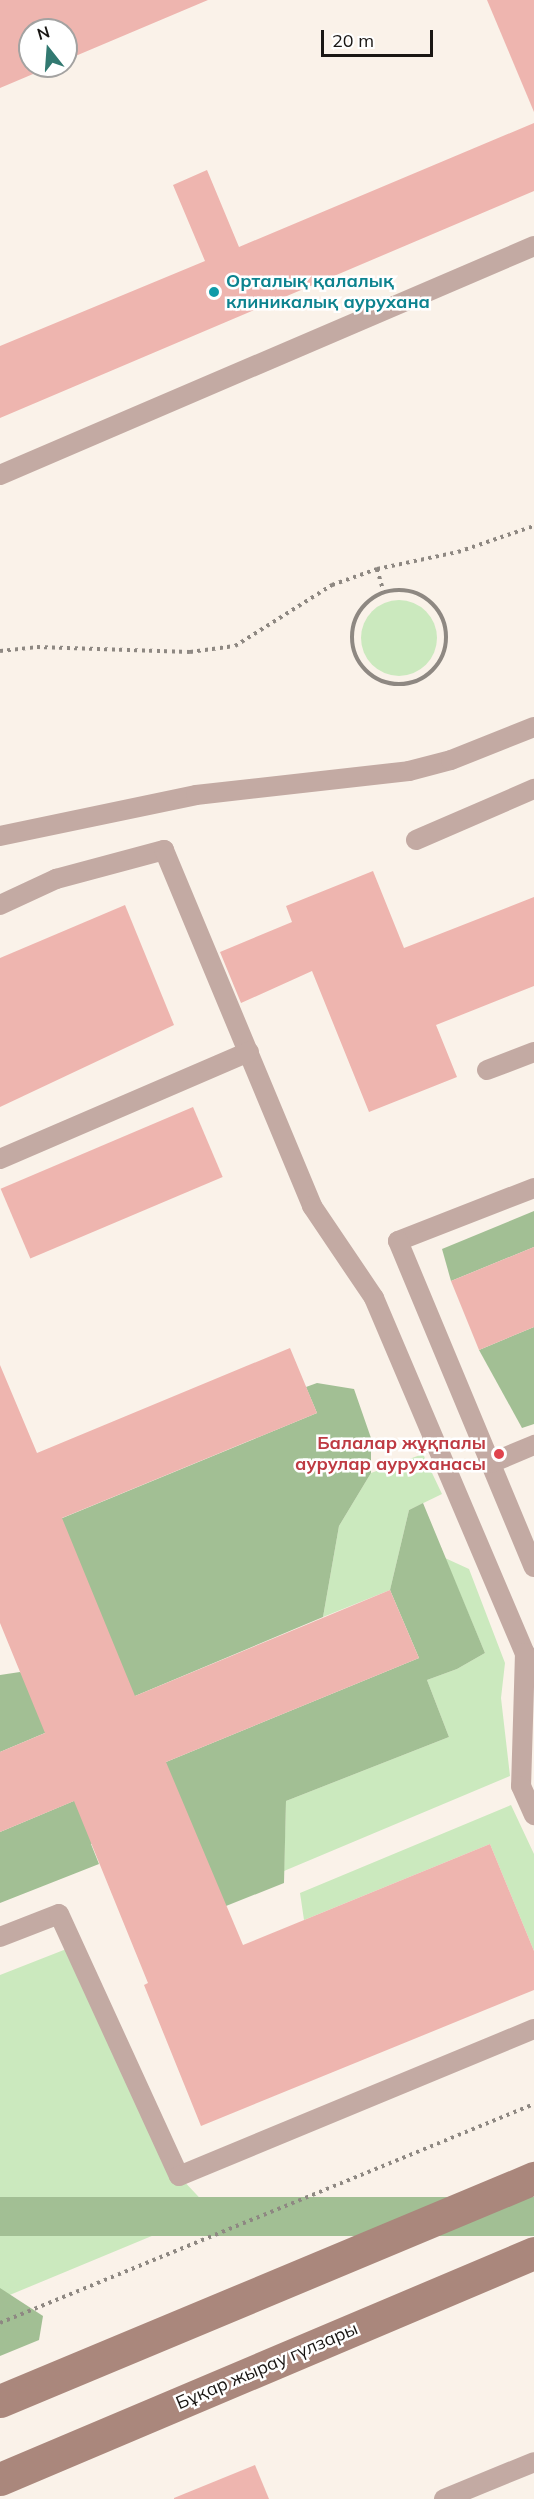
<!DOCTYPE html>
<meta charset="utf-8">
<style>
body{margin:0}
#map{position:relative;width:534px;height:2499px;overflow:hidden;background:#faf2e9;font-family:Mulish,sans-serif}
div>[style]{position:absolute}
.green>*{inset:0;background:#cbe9be}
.round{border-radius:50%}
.forest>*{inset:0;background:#a2bf94;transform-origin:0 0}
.building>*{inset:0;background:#eeb5af;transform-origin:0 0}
.path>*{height:4px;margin-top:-2px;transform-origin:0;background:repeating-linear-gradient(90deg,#8e8882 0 3px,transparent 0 7.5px)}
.path>.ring{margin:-2px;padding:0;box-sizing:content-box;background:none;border:4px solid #8e8882;border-radius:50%}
.lane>*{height:20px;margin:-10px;padding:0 10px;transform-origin:10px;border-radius:10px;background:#c3aaa3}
.secondary>*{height:33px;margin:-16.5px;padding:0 16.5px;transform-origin:16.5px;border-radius:16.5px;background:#aa877c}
.dots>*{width:16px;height:16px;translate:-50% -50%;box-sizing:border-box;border:3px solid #fff;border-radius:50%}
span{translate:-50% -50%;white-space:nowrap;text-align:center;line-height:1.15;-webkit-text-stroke:5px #fff;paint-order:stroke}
.culture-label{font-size:18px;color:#0d838f;font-weight:700}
.left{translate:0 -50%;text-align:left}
.health-label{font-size:18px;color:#be3a42;font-weight:700}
.right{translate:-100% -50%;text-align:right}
.street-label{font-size:18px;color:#191613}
.north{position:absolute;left:18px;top:18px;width:60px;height:60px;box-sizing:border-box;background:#fff;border:2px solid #a3a2a1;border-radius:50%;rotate:343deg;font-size:16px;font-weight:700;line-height:24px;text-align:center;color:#191613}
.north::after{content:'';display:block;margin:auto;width:21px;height:27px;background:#327971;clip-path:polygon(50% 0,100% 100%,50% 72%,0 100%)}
.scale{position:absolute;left:321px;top:30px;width:112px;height:27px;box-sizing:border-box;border:3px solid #191613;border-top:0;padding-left:8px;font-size:18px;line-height:21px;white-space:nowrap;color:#191613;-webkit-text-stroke:4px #fff;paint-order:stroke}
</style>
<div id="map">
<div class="green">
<div class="round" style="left:361px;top:600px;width:76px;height:76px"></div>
<div style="clip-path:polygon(423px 1454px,442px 1494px,409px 1510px,390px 1590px,323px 1617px,339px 1526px,371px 1473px)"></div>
<div style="clip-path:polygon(445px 1558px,469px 1569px,505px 1663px,501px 1698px,510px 1776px,284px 1871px,286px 1801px,449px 1737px,427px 1680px,457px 1669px,485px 1653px)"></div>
<div style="clip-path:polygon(511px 1805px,534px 1854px,534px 1951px,490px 1844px,304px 1920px,300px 1893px)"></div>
<div style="clip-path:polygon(74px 1946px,179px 2176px,212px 2211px,0 2299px,0 1975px)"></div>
</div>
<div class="forest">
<div style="clip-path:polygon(534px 1211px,534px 1247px,451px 1281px,442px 1249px)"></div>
<div style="clip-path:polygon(534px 1327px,534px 1424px,522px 1428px,479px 1350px)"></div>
<div style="clip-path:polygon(317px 1383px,354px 1389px,371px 1438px,371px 1473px,339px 1526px,323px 1617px,104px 1709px,31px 1531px,317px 1413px,306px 1387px)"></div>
<div style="clip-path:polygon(423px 1503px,485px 1653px,457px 1669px,427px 1680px,449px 1737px,286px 1801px,284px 1883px,226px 1906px,132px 1776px,419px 1658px,390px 1590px,409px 1510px)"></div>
<div style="clip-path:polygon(20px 1672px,78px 1719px,0 1752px,0 1675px)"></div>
<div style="clip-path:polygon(107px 1787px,124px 1830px,91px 1844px,99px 1864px,0 1903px,0 1832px)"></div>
<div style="left:534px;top:2197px;width:39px;height:579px;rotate:90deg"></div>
<div style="clip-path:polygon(0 2288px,43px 2316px,39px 2340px,0 2356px)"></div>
</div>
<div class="building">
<div style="clip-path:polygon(0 0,208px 0,66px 60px,66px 30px,30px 30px,30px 66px,52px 66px,0 88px)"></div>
<div style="clip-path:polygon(487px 0,534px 0,534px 112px)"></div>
<div style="clip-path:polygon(534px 123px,534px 191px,0 418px,0 346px,205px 261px,173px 185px,207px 170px,239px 247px)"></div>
<div style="clip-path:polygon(373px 871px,404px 948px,534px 897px,534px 986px,436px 1025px,457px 1077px,369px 1112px,312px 971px,241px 1003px,220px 952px,292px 922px,286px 906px)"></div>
<div style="clip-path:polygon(125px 905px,174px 1025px,0 1107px,0 958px)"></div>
<div style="left:193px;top:1107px;width:76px;height:209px;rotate:67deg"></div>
<div style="clip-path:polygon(534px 1247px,534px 1327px,479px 1350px,451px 1281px)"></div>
<div style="clip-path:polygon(290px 1348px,317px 1413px,62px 1518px,135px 1696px,390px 1590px,419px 1658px,166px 1762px,243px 1945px,490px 1844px,534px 1951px,534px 1990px,201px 2126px,144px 1985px,148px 1983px,74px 1801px,0 1832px,0 1752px,45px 1733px,0 1623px,0 1365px,37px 1453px)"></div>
<div style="clip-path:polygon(255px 2465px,269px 2499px,174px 2499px,174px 2498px)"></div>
</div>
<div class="path">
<div style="left:377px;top:569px;width:25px;rotate:74deg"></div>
<div class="ring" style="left:352px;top:590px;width:90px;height:90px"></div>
<div style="left:0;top:651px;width:37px;rotate:-6deg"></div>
<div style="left:37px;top:647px;width:153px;rotate:1.9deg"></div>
<div style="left:190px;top:652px;width:45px;rotate:-7.6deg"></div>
<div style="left:235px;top:646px;width:115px;rotate:-32.2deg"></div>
<div style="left:332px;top:585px;width:48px;rotate:-19.6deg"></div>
<div style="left:377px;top:569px;width:83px;rotate:-11.9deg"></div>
<div style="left:458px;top:552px;width:80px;rotate:-18.9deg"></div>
<div style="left:0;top:2323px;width:577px;rotate:-22.3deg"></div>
</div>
<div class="lane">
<div style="left:0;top:475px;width:581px;rotate:-23.21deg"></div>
<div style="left:0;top:836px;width:200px;rotate:-11.8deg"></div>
<div style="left:196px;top:795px;width:214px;rotate:-6.4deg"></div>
<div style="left:409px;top:771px;width:43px;rotate:-14.7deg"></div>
<div style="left:451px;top:760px;width:89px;rotate:-21.7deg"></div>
<div style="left:416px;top:840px;width:129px;rotate:-23.4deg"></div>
<div style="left:0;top:905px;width:62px;rotate:-24.9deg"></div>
<div style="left:56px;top:879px;width:112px;rotate:-15deg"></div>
<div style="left:164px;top:850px;width:386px;rotate:67.4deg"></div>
<div style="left:312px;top:1206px;width:111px;rotate:56deg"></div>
<div style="left:374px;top:1298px;width:386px;rotate:67deg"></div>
<div style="left:525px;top:1653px;width:133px;rotate:91.7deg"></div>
<div style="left:521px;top:1786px;width:32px;rotate:66deg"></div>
<div style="left:487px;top:1070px;width:50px;rotate:-21deg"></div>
<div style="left:0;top:1159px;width:271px;rotate:-23.3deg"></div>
<div style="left:534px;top:1188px;width:146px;rotate:158.7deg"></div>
<div style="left:398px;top:1241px;width:353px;rotate:67.4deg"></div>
<div style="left:491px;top:1463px;width:47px;rotate:-22.7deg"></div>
<div style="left:0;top:1937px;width:63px;rotate:-21.3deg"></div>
<div style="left:59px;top:1914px;width:288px;rotate:65.4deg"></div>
<div style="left:179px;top:2176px;width:384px;rotate:-22.5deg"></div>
<div style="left:444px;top:2499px;width:97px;rotate:-22.3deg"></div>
</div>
<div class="secondary">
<div style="left:0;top:2401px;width:579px;rotate:-22.67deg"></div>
<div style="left:0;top:2479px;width:580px;rotate:-22.94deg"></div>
</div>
<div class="dots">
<div style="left:214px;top:292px;background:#0f9aa8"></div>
<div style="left:499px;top:1454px;background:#e0444e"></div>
</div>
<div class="culture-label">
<span class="left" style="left:226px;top:292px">Орталық қалалық<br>клиникалық аурухана</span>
</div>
<div class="health-label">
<span class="right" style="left:486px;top:1454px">Балалар жұқпалы<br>аурулар ауруханасы</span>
</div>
<div class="street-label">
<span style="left:267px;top:2366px;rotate:-23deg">Бұқар жырау гүлзары</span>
</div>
<div class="north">N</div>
<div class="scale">20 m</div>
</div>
